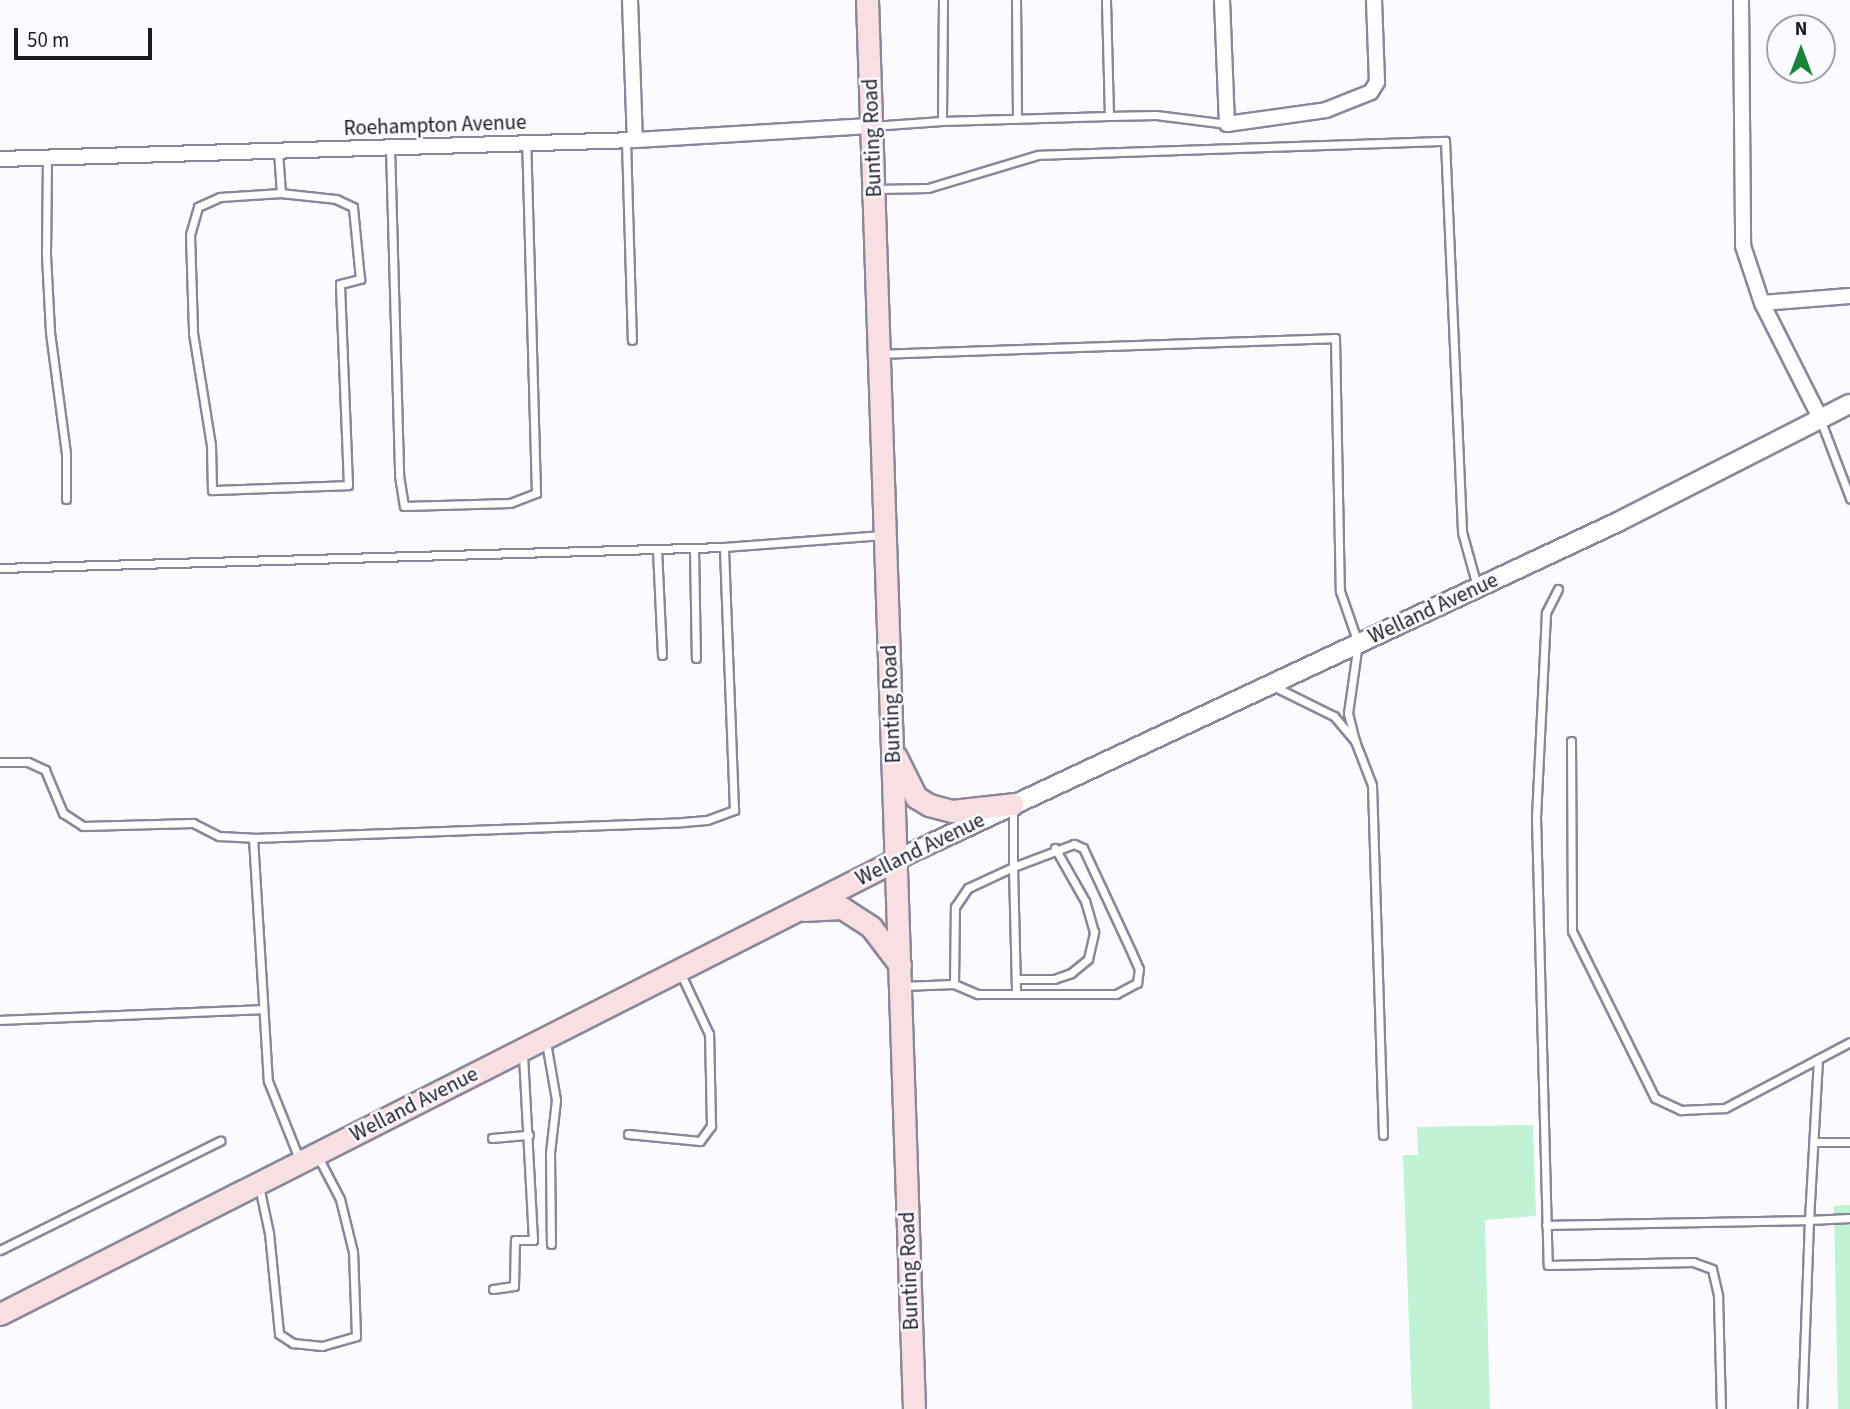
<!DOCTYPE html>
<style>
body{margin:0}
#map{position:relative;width:1850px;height:1409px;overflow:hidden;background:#fbfaff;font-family:"Source Sans 3",sans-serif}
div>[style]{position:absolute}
.green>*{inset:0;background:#bff3d4}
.roads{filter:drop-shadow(2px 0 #8b879b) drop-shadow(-2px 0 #8b879b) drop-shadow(0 2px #8b879b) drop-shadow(0 -2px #8b879b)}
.service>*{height:7px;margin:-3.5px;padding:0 3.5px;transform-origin:3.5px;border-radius:3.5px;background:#fff}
.minor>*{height:14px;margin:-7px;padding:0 7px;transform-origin:7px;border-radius:7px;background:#fff}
.tertiary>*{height:18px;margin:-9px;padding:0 9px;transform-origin:9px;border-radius:9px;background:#fff}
.secondary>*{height:21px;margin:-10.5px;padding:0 10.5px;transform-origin:10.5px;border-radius:10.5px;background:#f8dfe1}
span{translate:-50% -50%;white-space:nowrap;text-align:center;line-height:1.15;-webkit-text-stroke:5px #fbfaff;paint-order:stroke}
.street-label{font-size:21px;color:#1c1b23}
.north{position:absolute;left:1766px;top:14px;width:70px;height:70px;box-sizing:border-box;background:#fbfaff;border:2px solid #a2a1a7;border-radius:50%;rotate:0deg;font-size:19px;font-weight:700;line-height:28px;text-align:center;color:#1c1b23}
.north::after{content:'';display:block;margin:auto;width:24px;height:32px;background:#188339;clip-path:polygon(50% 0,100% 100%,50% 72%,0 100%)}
.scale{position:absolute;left:14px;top:28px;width:138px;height:32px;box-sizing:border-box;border:4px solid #1c1b23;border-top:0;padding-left:9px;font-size:21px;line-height:24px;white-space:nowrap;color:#1c1b23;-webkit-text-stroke:5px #fbfaff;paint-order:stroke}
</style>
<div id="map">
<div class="green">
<div style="clip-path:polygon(1533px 1125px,1536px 1216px,1485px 1220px,1490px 1409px,1412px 1409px,1403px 1155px,1418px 1155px,1417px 1127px)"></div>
<div style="clip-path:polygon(1850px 1205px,1850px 1409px,1838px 1409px,1834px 1206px)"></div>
</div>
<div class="roads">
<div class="service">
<div style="left:943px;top:0;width:121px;rotate:90.5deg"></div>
<div style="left:942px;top:121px;width:167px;rotate:-1.7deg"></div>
<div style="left:1109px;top:116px;width:116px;rotate:-91.5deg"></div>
<div style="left:1016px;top:0;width:119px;rotate:89.5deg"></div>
<div style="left:1109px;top:116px;width:47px;rotate:-1.2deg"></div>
<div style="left:1156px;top:115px;width:72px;rotate:7.2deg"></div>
<div style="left:872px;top:126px;width:70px;rotate:-4.1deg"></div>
<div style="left:626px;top:141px;width:199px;rotate:88.3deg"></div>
<div style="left:390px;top:147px;width:328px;rotate:88.4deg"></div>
<div style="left:399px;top:475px;width:31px;rotate:81deg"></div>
<div style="left:404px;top:506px;width:106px;rotate:-1.6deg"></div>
<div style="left:510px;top:503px;width:28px;rotate:-21deg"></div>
<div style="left:536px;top:493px;width:349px;rotate:-91.6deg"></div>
<div style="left:278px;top:151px;width:42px;rotate:85.9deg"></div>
<div style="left:281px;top:193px;width:61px;rotate:176.2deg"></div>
<div style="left:220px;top:197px;width:24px;rotate:156deg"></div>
<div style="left:198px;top:207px;width:29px;rotate:106deg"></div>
<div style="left:190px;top:235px;width:98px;rotate:88.2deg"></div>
<div style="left:193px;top:333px;width:114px;rotate:80.9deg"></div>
<div style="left:211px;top:446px;width:44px;rotate:88.7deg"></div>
<div style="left:212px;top:490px;width:136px;rotate:-2.1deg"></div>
<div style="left:348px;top:485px;width:201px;rotate:-92.3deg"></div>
<div style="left:340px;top:284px;width:21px;rotate:-14deg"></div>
<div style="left:360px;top:279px;width:72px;rotate:-95.6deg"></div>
<div style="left:353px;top:207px;width:19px;rotate:-155deg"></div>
<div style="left:336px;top:199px;width:55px;rotate:-173.8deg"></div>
<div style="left:47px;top:158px;width:97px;rotate:90.6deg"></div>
<div style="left:46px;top:255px;width:77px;rotate:87deg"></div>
<div style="left:50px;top:332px;width:123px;rotate:82.5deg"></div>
<div style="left:66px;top:454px;width:45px;rotate:90deg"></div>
<div style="left:877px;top:189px;width:51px;rotate:-1.1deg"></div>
<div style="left:928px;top:188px;width:115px;rotate:-16.7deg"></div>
<div style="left:1038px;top:155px;width:407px;rotate:-2deg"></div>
<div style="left:1445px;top:141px;width:391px;rotate:87.5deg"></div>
<div style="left:1462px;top:532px;width:56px;rotate:74.5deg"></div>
<div style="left:880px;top:354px;width:455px;rotate:-2deg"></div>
<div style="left:1335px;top:338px;width:253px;rotate:88.9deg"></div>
<div style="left:1340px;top:591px;width:55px;rotate:70.9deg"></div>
<div style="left:1358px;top:643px;width:71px;rotate:98.1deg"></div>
<div style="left:1348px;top:713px;width:29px;rotate:76deg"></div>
<div style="left:1820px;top:419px;width:85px;rotate:69.2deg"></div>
<div style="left:694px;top:548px;width:110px;rotate:89deg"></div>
<div style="left:657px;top:549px;width:106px;rotate:87.3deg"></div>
<div style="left:0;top:568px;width:724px;rotate:-1.66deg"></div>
<div style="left:1558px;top:589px;width:27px;rotate:117deg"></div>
<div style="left:1546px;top:613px;width:204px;rotate:92.8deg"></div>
<div style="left:1536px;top:817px;width:448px;rotate:88.5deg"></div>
<div style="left:1548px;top:1265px;width:145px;rotate:-1.2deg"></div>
<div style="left:1693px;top:1262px;width:20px;rotate:20deg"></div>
<div style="left:1712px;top:1269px;width:28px;rotate:77deg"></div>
<div style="left:1718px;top:1296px;width:113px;rotate:88.5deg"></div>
<div style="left:1273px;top:686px;width:68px;rotate:26.2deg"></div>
<div style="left:1334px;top:716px;width:33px;rotate:50deg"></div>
<div style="left:1355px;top:741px;width:47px;rotate:68.9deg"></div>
<div style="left:1372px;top:785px;width:350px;rotate:88.2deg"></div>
<div style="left:1571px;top:741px;width:190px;rotate:89.7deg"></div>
<div style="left:1572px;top:931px;width:186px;rotate:63.6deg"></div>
<div style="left:1655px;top:1098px;width:29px;rotate:25deg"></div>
<div style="left:1681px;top:1110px;width:44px;rotate:-2.6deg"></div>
<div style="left:1725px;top:1108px;width:141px;rotate:-27.8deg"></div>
<div style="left:0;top:762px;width:28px"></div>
<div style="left:28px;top:762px;width:19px;rotate:25deg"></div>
<div style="left:45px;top:770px;width:47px;rotate:67.3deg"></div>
<div style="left:63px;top:813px;width:24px;rotate:33deg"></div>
<div style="left:83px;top:826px;width:110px;rotate:-1.6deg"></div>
<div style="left:193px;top:823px;width:29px;rotate:27deg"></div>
<div style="left:219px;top:836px;width:34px;rotate:3deg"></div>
<div style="left:253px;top:838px;width:243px;rotate:86.5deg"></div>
<div style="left:268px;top:1081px;width:86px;rotate:68.2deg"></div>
<div style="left:253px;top:838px;width:430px;rotate:-2.1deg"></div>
<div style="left:683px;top:822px;width:24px;rotate:-5deg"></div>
<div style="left:707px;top:820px;width:29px;rotate:-20deg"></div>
<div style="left:734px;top:810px;width:263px;rotate:-92.2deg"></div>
<div style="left:724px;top:547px;width:159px;rotate:-4.3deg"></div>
<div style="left:1016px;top:979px;width:38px"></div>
<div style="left:1054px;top:979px;width:18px;rotate:-19deg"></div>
<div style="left:1071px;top:973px;width:22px;rotate:-39deg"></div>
<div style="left:1088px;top:959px;width:28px;rotate:-77deg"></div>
<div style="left:1094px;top:932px;width:32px;rotate:-106deg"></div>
<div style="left:1085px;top:901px;width:61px;rotate:-119.5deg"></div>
<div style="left:954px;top:984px;width:26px;rotate:23deg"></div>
<div style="left:978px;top:994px;width:138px"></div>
<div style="left:1116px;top:994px;width:24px;rotate:-28deg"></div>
<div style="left:1137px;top:983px;width:14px;rotate:-82deg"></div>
<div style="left:1139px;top:969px;width:17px;rotate:-114deg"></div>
<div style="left:1132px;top:953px;width:116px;rotate:-115deg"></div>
<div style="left:1083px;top:848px;width:10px;rotate:-156deg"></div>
<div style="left:1074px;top:844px;width:65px;rotate:159.3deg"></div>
<div style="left:1013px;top:867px;width:127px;rotate:88.6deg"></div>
<div style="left:902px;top:986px;width:52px;rotate:-2.2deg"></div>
<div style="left:954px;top:984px;width:77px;rotate:-89.3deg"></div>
<div style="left:955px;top:907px;width:23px;rotate:-56deg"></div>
<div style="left:968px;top:888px;width:50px;rotate:-25deg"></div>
<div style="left:1013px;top:867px;width:62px;rotate:-90deg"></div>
<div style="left:0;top:1020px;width:262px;rotate:-2.4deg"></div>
<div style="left:546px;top:1042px;width:59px;rotate:80.2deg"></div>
<div style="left:556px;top:1100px;width:53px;rotate:96.5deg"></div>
<div style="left:550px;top:1153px;width:91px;rotate:89.4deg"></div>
<div style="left:1818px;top:1059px;width:161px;rotate:93.2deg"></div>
<div style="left:1809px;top:1220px;width:41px;rotate:-2.8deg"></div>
<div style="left:628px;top:1134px;width:72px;rotate:5.6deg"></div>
<div style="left:700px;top:1141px;width:19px;rotate:-54deg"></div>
<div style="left:711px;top:1126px;width:92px;rotate:-91.2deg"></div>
<div style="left:709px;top:1034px;width:68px;rotate:-115.1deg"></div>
<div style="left:492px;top:1138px;width:37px;rotate:-5deg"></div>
<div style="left:1816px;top:1142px;width:34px"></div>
<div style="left:259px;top:1186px;width:48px;rotate:78deg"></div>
<div style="left:269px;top:1233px;width:101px;rotate:84.3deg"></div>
<div style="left:279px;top:1334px;width:17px;rotate:33deg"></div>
<div style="left:293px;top:1343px;width:29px;rotate:6deg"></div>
<div style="left:322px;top:1346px;width:35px;rotate:-16deg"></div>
<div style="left:356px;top:1336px;width:84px;rotate:-92deg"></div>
<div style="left:353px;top:1252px;width:55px;rotate:-103.8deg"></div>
<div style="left:340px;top:1199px;width:50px;rotate:-117.6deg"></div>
<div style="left:1546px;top:1225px;width:263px;rotate:-1.1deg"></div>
<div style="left:1809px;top:1220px;width:189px;rotate:92.1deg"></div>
<div style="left:0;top:1250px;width:246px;rotate:-26.4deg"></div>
<div style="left:493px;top:1289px;width:21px;rotate:-8deg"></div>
<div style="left:514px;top:1286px;width:46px;rotate:-88.8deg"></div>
<div style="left:515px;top:1240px;width:18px"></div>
<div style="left:533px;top:1240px;width:187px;rotate:-93.1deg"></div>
</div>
<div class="minor">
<div style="left:630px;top:0;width:140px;rotate:88deg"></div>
<div style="left:1222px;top:0;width:124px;rotate:87.7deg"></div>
<div style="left:1227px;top:124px;width:100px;rotate:-8deg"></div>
<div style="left:1326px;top:110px;width:48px;rotate:-21.8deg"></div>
<div style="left:1371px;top:92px;width:12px;rotate:-59deg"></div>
<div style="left:1377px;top:82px;width:82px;rotate:-92.1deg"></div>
<div style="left:1741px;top:0;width:246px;rotate:89.5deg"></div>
<div style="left:1743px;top:246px;width:60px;rotate:71.6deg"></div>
<div style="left:1762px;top:303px;width:129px;rotate:63.2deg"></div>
<div style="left:0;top:159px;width:635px;rotate:-1.71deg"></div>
<div style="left:635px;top:140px;width:236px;rotate:-3.4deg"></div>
<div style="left:1762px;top:303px;width:88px;rotate:-4.5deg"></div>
</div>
<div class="tertiary">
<div style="left:896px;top:860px;width:797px;rotate:-25.09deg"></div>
<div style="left:1618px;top:522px;width:260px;rotate:-27deg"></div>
</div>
<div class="secondary">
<div style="left:867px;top:0;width:1410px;rotate:88.09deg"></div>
<div style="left:896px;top:757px;width:45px;rotate:63.4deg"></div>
<div style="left:916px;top:797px;width:15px;rotate:32deg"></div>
<div style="left:929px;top:805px;width:24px;rotate:15deg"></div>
<div style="left:952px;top:811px;width:61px;rotate:-6.5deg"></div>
<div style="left:804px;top:910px;width:38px;rotate:-3deg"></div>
<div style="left:842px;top:908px;width:35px;rotate:33deg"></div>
<div style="left:871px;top:927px;width:48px;rotate:52.7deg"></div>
<div style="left:0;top:1314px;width:1004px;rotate:-26.87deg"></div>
</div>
</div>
<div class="street-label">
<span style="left:435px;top:125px;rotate:-2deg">Roehampton Avenue</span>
<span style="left:872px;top:138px;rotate:-92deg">Bunting Road</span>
<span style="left:1433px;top:608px;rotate:-25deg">Welland Avenue</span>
<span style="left:891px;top:704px;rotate:-92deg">Bunting Road</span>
<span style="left:920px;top:849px;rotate:-26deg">Welland Avenue</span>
<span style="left:414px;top:1104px;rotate:-27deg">Welland Avenue</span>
<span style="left:909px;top:1271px;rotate:-92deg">Bunting Road</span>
</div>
<div class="north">N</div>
<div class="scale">50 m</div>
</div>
